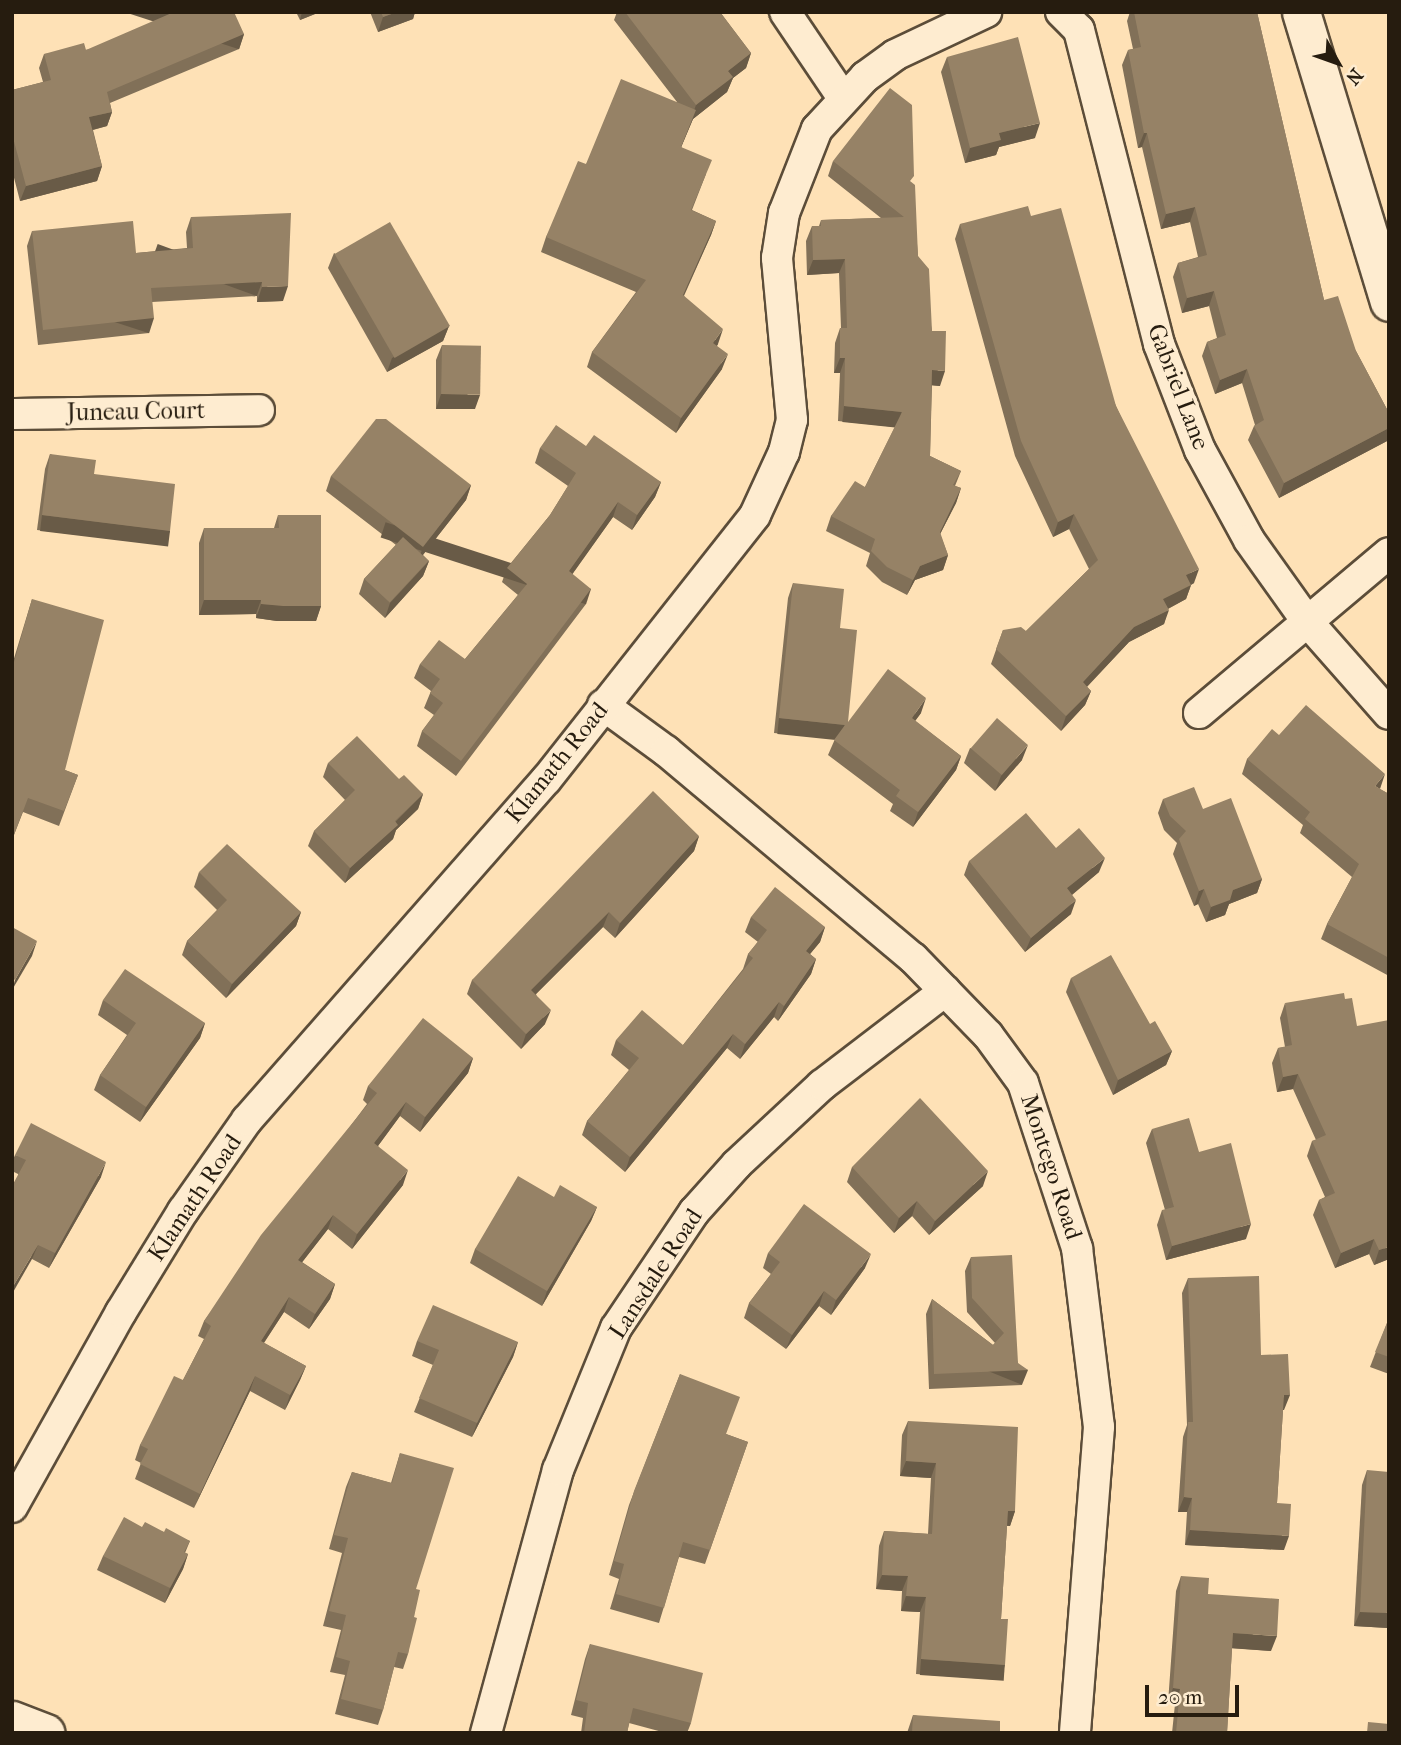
<!DOCTYPE html>
<style>
body{margin:0}
#map{position:relative;width:1401px;height:1745px;overflow:hidden;background:#fee1b6;font-family:"IM FELL French Canon",serif}
div>[style]{position:absolute}
.roads{filter:drop-shadow(2px 0 #5c4d39) drop-shadow(-2px 0 #5c4d39) drop-shadow(0 2px #5c4d39) drop-shadow(0 -2px #5c4d39)}
.minor>*{height:30px;margin:-15px;padding:0 15px;transform-origin:15px;border-radius:15px;background:#feecd0}
.tertiary>*{height:37px;margin:-18.5px;padding:0 18.5px;transform-origin:18.5px;border-radius:18.5px;background:#feecd0}
.wall>*{inset:0;background:#817058}
.shaded-wall>*{inset:0;background:#695b47;transform-origin:0 0}
.building>*{inset:0;background:#968266;transform-origin:0 0}
span{translate:-50% -50%;white-space:nowrap;text-align:center;line-height:1.15;-webkit-text-stroke:7px #feecd0;paint-order:stroke}
.street-label{font-size:24px;color:#261c0f}
.frame{position:absolute;inset:0;border:14px solid #261c0f;pointer-events:none}
.north{position:absolute;left:1303px;top:28px;width:70px;height:70px;-webkit-text-stroke:5px #feecd0;paint-order:stroke;rotate:130deg;font-size:19px;font-weight:700;line-height:28px;text-align:center;color:#261c0f}
.north::after{content:'';display:block;margin:auto;width:24px;height:32px;background:#261c0f;clip-path:polygon(50% 0,100% 100%,50% 72%,0 100%)}
.scale{position:absolute;left:1145px;top:1685px;width:94px;height:32px;box-sizing:border-box;border:4px solid #261c0f;border-top:0;padding-left:9px;font-size:21px;line-height:24px;white-space:nowrap;color:#261c0f;-webkit-text-stroke:5px #feecd0;paint-order:stroke}
</style>
<div id="map">
<div class="roads">
<div class="minor">
<div style="left:785px;top:12px;width:104px;rotate:56deg"></div>
<div style="left:1061px;top:12px;width:25px;rotate:45deg"></div>
<div style="left:1079px;top:30px;width:324px;rotate:75.7deg"></div>
<div style="left:1159px;top:344px;width:114px;rotate:68.9deg"></div>
<div style="left:1200px;top:450px;width:102px;rotate:61.4deg"></div>
<div style="left:1249px;top:540px;width:98px;rotate:54.5deg"></div>
<div style="left:1306px;top:620px;width:125px;rotate:48.6deg"></div>
<div style="left:12px;top:414px;width:247px;rotate:-0.9deg"></div>
<div style="left:603px;top:705px;width:78px;rotate:36.1deg"></div>
<div style="left:666px;top:751px;width:322px;rotate:40deg"></div>
<div style="left:913px;top:958px;width:107px;rotate:45.8deg"></div>
<div style="left:988px;top:1035px;width:59px;rotate:53.9deg"></div>
<div style="left:1023px;top:1083px;width:174px;rotate:71.9deg"></div>
<div style="left:1077px;top:1248px;width:180px;rotate:83deg"></div>
<div style="left:1099px;top:1427px;width:307px;rotate:94.5deg"></div>
<div style="left:1199px;top:713px;width:248px;rotate:-40.1deg"></div>
<div style="left:12px;top:1507px;width:223px;rotate:-60.8deg"></div>
<div style="left:121px;top:1312px;width:119px;rotate:-58.5deg"></div>
<div style="left:183px;top:1211px;width:111px;rotate:-54.9deg"></div>
<div style="left:247px;top:1120px;width:453px;rotate:-48.7deg"></div>
<div style="left:546px;top:780px;width:337px;rotate:-51.7deg"></div>
<div style="left:755px;top:515px;width:69px;rotate:-65.3deg"></div>
<div style="left:784px;top:452px;width:33px;rotate:-76deg"></div>
<div style="left:792px;top:420px;width:163px;rotate:-95.3deg"></div>
<div style="left:777px;top:258px;width:46px;rotate:-81.2deg"></div>
<div style="left:784px;top:213px;width:90px;rotate:-68.6deg"></div>
<div style="left:817px;top:129px;width:71px;rotate:-47.3deg"></div>
<div style="left:865px;top:77px;width:37px;rotate:-36deg"></div>
<div style="left:895px;top:55px;width:101px;rotate:-25.3deg"></div>
<div style="left:486px;top:1733px;width:273px;rotate:-74.7deg"></div>
<div style="left:558px;top:1470px;width:153px;rotate:-67.8deg"></div>
<div style="left:616px;top:1328px;width:140px;rotate:-56.1deg"></div>
<div style="left:694px;top:1212px;width:64px;rotate:-48.1deg"></div>
<div style="left:737px;top:1164px;width:116px;rotate:-42.9deg"></div>
<div style="left:822px;top:1085px;width:155px;rotate:-37.4deg"></div>
</div>
<div class="tertiary">
<div style="left:1301px;top:12px;width:303px;rotate:73.1deg"></div>
<div style="left:12px;top:1720px;width:36px;rotate:21deg"></div>
</div>
</div>
<div class="wall">
<div style="clip-path:polygon(296px 12px,320px 12px,300px 20px)"></div>
<div style="clip-path:polygon(370px 12px,415px 12px,413px 19px,378px 32px)"></div>
<div style="clip-path:polygon(617px 12px,720px 12px,751px 53px,746px 68px,733px 78px,727px 92px,693px 119px,681px 147px,706px 174px,692px 210px,716px 221px,711px 235px,684px 296px,718px 344px,717px 346px,722px 369px,676px 433px,587px 367px,592px 352px,636px 292px,541px 252px,546px 237px,586px 164px,677px 102px,614px 20px)"></div>
<div style="clip-path:polygon(1130px 12px,1257px 12px,1324px 300px,1356px 351px,1389px 413px,1389px 440px,1279px 498px,1248px 440px,1254px 426px,1255px 425px,1242px 383px,1215px 394px,1202px 356px,1207px 342px,1217px 338px,1209px 306px,1182px 313px,1173px 277px,1178px 263px,1198px 257px,1190px 222px,1161px 229px,1142px 147px,1138px 148px,1122px 65px,1128px 50px,1133px 49px,1127px 21px)"></div>
<div style="clip-path:polygon(244px 34px,239px 49px,110px 103px,112px 112px,107px 126px,93px 130px,102px 166px,97px 181px,20px 201px,12px 170px,12px 90px,43px 82px,39px 68px,44px 54px)"></div>
<div style="clip-path:polygon(947px 57px,1035px 138px,999px 147px,996px 155px,965px 163px,941px 72px)"></div>
<div style="clip-path:polygon(833px 161px,912px 183px,918px 256px,932px 331px,940px 386px,932px 385px,930px 456px,961px 471px,955px 486px,961px 488px,956px 503px,940px 534px,948px 555px,943px 570px,915px 580px,907px 595px,882px 582px,866px 566px,870px 553px,826px 531px,831px 516px,865px 487px,895px 427px,838px 421px,840px 373px,834px 373px,835px 343px,840px 328px,841px 328px,839px 273px,807px 275px,806px 241px,812px 226px,819px 226px,821px 220px,881px 218px,828px 176px)"></div>
<div style="clip-path:polygon(1031px 216px,1116px 406px,1194px 583px,1191px 585px,1186px 599px,1168px 609px,1164px 624px,1129px 642px,1087px 687px,1091px 691px,1085px 705px,1061px 731px,991px 664px,1003px 630px,1026px 631px,1089px 569px,1069px 529px,1053px 537px,1015px 456px,955px 239px,960px 224px)"></div>
<div style="clip-path:polygon(191px 217px,283px 301px,257px 302px,257px 296px,152px 302px,149px 333px,38px 345px,27px 246px,32px 231px,136px 253px,187px 248px,186px 232px)"></div>
<div style="clip-path:polygon(334px 253px,449px 326px,443px 341px,387px 372px,328px 268px)"></div>
<div style="clip-path:polygon(442px 345px,475px 409px,436px 409px,436px 360px)"></div>
<div style="clip-path:polygon(586px 446px,661px 482px,655px 497px,632px 530px,613px 517px,572px 574px,586px 604px,456px 776px,417px 746px,422px 731px,434px 715px,424px 708px,431px 691px,414px 678px,420px 664px,465px 659px,518px 595px,502px 582px,507px 568px,550px 515px,568px 486px,535px 463px,540px 448px)"></div>
<div style="clip-path:polygon(50px 454px,94px 474px,170px 531px,164px 545px,37px 530px,45px 469px)"></div>
<div style="clip-path:polygon(331px 476px,471px 485px,466px 500px,423px 555px,429px 561px,423px 576px,385px 618px,359px 594px,364px 579px,396px 545px,326px 491px)"></div>
<div style="clip-path:polygon(278px 515px,321px 606px,316px 621px,277px 621px,256px 618px,256px 614px,199px 615px,199px 543px,204px 528px,274px 528px)"></div>
<div style="clip-path:polygon(793px 583px,840px 628px,848px 722px,921px 713px,915px 721px,961px 756px,956px 770px,913px 827px,890px 811px,893px 804px,828px 755px,835px 739px,774px 733px,788px 598px)"></div>
<div style="clip-path:polygon(32px 599px,65px 770px,78px 775px,59px 826px,23px 812px,12px 840px,12px 665px)"></div>
<div style="clip-path:polygon(1279px 735px,1389px 794px,1389px 976px,1321px 939px,1327px 924px,1352px 877px,1300px 833px,1303px 825px,1242px 774px,1247px 759px)"></div>
<div style="clip-path:polygon(970px 748px,1022px 760px,995px 791px,964px 763px)"></div>
<div style="clip-path:polygon(328px 763px,399px 779px,423px 794px,418px 809px,396px 830px,393px 839px,345px 883px,308px 846px,314px 831px,345px 800px,323px 777px)"></div>
<div style="clip-path:polygon(1163px 799px,1203px 809px,1262px 879px,1257px 893px,1229px 904px,1225px 915px,1206px 922px,1198px 904px,1194px 906px,1173px 854px,1177px 843px,1164px 830px,1158px 813px)"></div>
<div style="clip-path:polygon(699px 836px,694px 851px,615px 938px,603px 927px,536px 994px,545px 1024px,521px 1049px,467px 994px,472px 980px)"></div>
<div style="clip-path:polygon(1056px 848px,1099px 872px,1072px 895px,1071px 914px,1025px 952px,964px 875px,969px 861px)"></div>
<div style="clip-path:polygon(199px 872px,301px 912px,296px 926px,226px 998px,182px 955px,187px 941px,217px 910px,194px 887px)"></div>
<div style="clip-path:polygon(751px 917px,825px 927px,820px 942px,810px 954px,816px 959px,811px 974px,778px 1021px,774px 1017px,740px 1059px,727px 1048px,625px 1172px,582px 1135px,587px 1121px,629px 1070px,611px 1055px,616px 1040px,683px 1045px,743px 969px,748px 954px,758px 942px,745px 932px)"></div>
<div style="clip-path:polygon(1071px 978px,1172px 1051px,1166px 1065px,1113px 1095px,1066px 992px)"></div>
<div style="clip-path:polygon(103px 1000px,205px 1023px,200px 1038px,140px 1122px,94px 1090px,100px 1075px,127px 1035px,98px 1015px)"></div>
<div style="clip-path:polygon(1285px 1003px,1389px 1259px,1374px 1265px,1369px 1254px,1335px 1268px,1313px 1215px,1319px 1200px,1325px 1197px,1307px 1156px,1312px 1141px,1316px 1140px,1293px 1089px,1277px 1092px,1272px 1063px,1278px 1048px,1285px 1047px,1280px 1018px)"></div>
<div style="clip-path:polygon(473px 1058px,468px 1073px,420px 1132px,400px 1116px,378px 1146px,403px 1185px,352px 1249px,328px 1229px,302px 1262px,335px 1284px,330px 1299px,309px 1329px,284px 1312px,264px 1343px,306px 1366px,300px 1380px,285px 1410px,250px 1391px,194px 1508px,135px 1479px,141px 1463px,135px 1460px,140px 1445px,183px 1380px,204px 1339px,198px 1336px,204px 1321px,367px 1104px,363px 1100px,368px 1086px)"></div>
<div style="clip-path:polygon(1152px 1129px,1199px 1152px,1246px 1239px,1166px 1260px,1157px 1225px,1162px 1210px,1165px 1210px,1146px 1143px)"></div>
<div style="clip-path:polygon(15px 1155px,101px 1177px,49px 1268px,32px 1259px,18px 1174px,12px 1171px,12px 1162px)"></div>
<div style="clip-path:polygon(852px 1167px,983px 1186px,929px 1235px,912px 1216px,894px 1233px,847px 1182px)"></div>
<div style="clip-path:polygon(554px 1197px,597px 1207px,591px 1221px,542px 1306px,470px 1263px,475px 1249px)"></div>
<div style="clip-path:polygon(768px 1253px,865px 1268px,831px 1315px,819px 1306px,786px 1349px,744px 1318px,749px 1303px,771px 1274px,763px 1268px)"></div>
<div style="clip-path:polygon(971px 1257px,1018px 1363px,1022px 1385px,929px 1389px,926px 1314px,932px 1299px,993px 1345px,995px 1343px,967px 1312px,965px 1271px)"></div>
<div style="clip-path:polygon(1188px 1278px,1261px 1355px,1284px 1410px,1283px 1410px,1277px 1503px,1284px 1550px,1185px 1545px,1187px 1512px,1178px 1512px,1183px 1437px,1187px 1425px,1182px 1293px)"></div>
<div style="clip-path:polygon(1389px 1318px,1389px 1374px,1370px 1367px)"></div>
<div style="clip-path:polygon(417px 1341px,518px 1342px,513px 1357px,472px 1437px,414px 1412px,433px 1365px,412px 1356px)"></div>
<div style="clip-path:polygon(680px 1374px,726px 1434px,748px 1442px,705px 1564px,679px 1557px,659px 1623px,610px 1609px,619px 1579px,609px 1575px,629px 1505px)"></div>
<div style="clip-path:polygon(908px 1421px,1015px 1511px,1010px 1526px,1007px 1526px,1001px 1619px,1005px 1665px,1000px 1680px,916px 1674px,920px 1612px,901px 1611px,902px 1591px,876px 1589px,879px 1546px,884px 1531px,928px 1534px,931px 1478px,900px 1476px,902px 1435px)"></div>
<div style="clip-path:polygon(400px 1453px,416px 1589px,414px 1617px,408px 1654px,403px 1669px,394px 1667px,383px 1710px,378px 1725px,335px 1714px,345px 1675px,330px 1672px,341px 1630px,323px 1626px,342px 1553px,329px 1549px,346px 1487px,352px 1472px,391px 1483px)"></div>
<div style="clip-path:polygon(1367px 1470px,1388px 1628px,1354px 1626px,1362px 1485px)"></div>
<div style="clip-path:polygon(142px 1527px,164px 1532px,190px 1541px,185px 1553px,188px 1554px,183px 1569px,165px 1603px,97px 1570px,103px 1556px)"></div>
<div style="clip-path:polygon(1181px 1576px,1208px 1594px,1271px 1651px,1232px 1648px,1227px 1733px,1172px 1733px,1175px 1704px,1168px 1703px,1176px 1591px)"></div>
<div style="clip-path:polygon(590px 1644px,691px 1723px,687px 1733px,666px 1733px,629px 1723px,627px 1733px,581px 1733px,583px 1718px,571px 1715px,585px 1659px)"></div>
<div style="clip-path:polygon(913px 1715px,1000px 1733px,907px 1733px)"></div>
</div>
<div class="shaded-wall">
<div style="clip-path:polygon(302px 12px,320px 12px,300px 20px)"></div>
<div style="clip-path:polygon(397px 12px,415px 12px,413px 19px,378px 32px,383px 17px)"></div>
<div style="left:244px;top:34px;width:16px;height:149px;rotate:108deg"></div>
<div style="clip-path:polygon(751px 53px,746px 68px,733px 78px,727px 92px,693px 119px,675px 162px,696px 105px,728px 71px)"></div>
<div style="clip-path:polygon(112px 112px,107px 126px,84px 132px,89px 117px)"></div>
<div style="clip-path:polygon(1040px 123px,1035px 138px,999px 147px,996px 155px,965px 163px,970px 148px,999px 133px)"></div>
<div style="clip-path:polygon(1144px 133px,1147px 133px,1142px 147px,1138px 148px)"></div>
<div style="clip-path:polygon(102px 166px,97px 181px,20px 201px,26px 186px)"></div>
<div style="clip-path:polygon(1195px 207px,1190px 222px,1161px 229px,1166px 214px)"></div>
<div style="clip-path:polygon(716px 221px,711px 235px,677px 310px,683px 295px)"></div>
<div style="clip-path:polygon(845px 259px,839px 273px,807px 275px,813px 260px)"></div>
<div style="left:262px;top:282px;width:15px;height:111px;rotate:110deg"></div>
<div style="clip-path:polygon(288px 286px,283px 301px,257px 302px,262px 287px)"></div>
<div style="clip-path:polygon(1214px 291px,1209px 306px,1182px 313px,1187px 298px)"></div>
<div style="left:154px;top:318px;width:16px;height:112px;rotate:108deg"></div>
<div style="clip-path:polygon(449px 326px,443px 341px,387px 372px,392px 358px)"></div>
<div style="clip-path:polygon(723px 329px,718px 344px,708px 358px,713px 343px)"></div>
<div style="clip-path:polygon(728px 354px,722px 369px,676px 433px,681px 418px)"></div>
<div style="clip-path:polygon(840px 358px,845px 358px,840px 373px,834px 373px)"></div>
<div style="clip-path:polygon(1247px 369px,1242px 383px,1215px 394px,1220px 380px)"></div>
<div style="clip-path:polygon(932px 370px,945px 371px,940px 386px,927px 385px)"></div>
<div style="clip-path:polygon(441px 394px,480px 395px,475px 409px,436px 409px)"></div>
<div style="left:844px;top:406px;width:58px;height:16px;rotate:6deg"></div>
<div style="clip-path:polygon(1389px 428px,1389px 440px,1279px 498px,1284px 483px)"></div>
<div style="clip-path:polygon(661px 482px,655px 497px,632px 530px,637px 515px)"></div>
<div style="clip-path:polygon(471px 485px,466px 500px,418px 561px,423px 547px)"></div>
<div style="clip-path:polygon(961px 488px,956px 503px,934px 546px,940px 532px)"></div>
<div style="clip-path:polygon(618px 502px,613px 517px,564px 586px,569px 571px)"></div>
<div style="clip-path:polygon(1074px 514px,1069px 529px,1053px 537px,1058px 522px)"></div>
<div style="left:42px;top:515px;width:129px;height:16px;rotate:7deg"></div>
<div style="clip-path:polygon(948px 555px,943px 570px,915px 580px,907px 595px,913px 580px,920px 566px)"></div>
<div style="clip-path:polygon(429px 561px,423px 576px,385px 618px,390px 603px)"></div>
<div style="clip-path:polygon(1199px 569px,1194px 583px,1181px 590px,1186px 575px)"></div>
<div style="clip-path:polygon(1191px 585px,1186px 599px,1158px 614px,1163px 599px)"></div>
<div style="left:591px;top:589px;width:16px;height:216px;rotate:108deg"></div>
<div style="clip-path:polygon(204px 600px,261px 600px,256px 614px,199px 615px)"></div>
<div style="clip-path:polygon(261px 604px,321px 606px,316px 621px,277px 621px,256px 618px)"></div>
<div style="clip-path:polygon(1169px 610px,1164px 624px,1129px 642px,1077px 697px,1083px 682px,1134px 627px)"></div>
<div style="clip-path:polygon(1091px 691px,1085px 705px,1061px 731px,1066px 716px)"></div>
<div style="clip-path:polygon(926px 698px,921px 713px,906px 733px,912px 718px)"></div>
<div style="left:779px;top:718px;width:66px;height:16px;rotate:6deg"></div>
<div style="clip-path:polygon(1028px 745px,1022px 760px,995px 791px,1001px 776px)"></div>
<div style="clip-path:polygon(961px 756px,956px 770px,913px 827px,918px 812px)"></div>
<div style="clip-path:polygon(1385px 774px,1380px 789px,1375px 786px)"></div>
<div style="clip-path:polygon(423px 794px,418px 809px,396px 830px,393px 839px,345px 883px,350px 868px)"></div>
<div style="clip-path:polygon(699px 836px,694px 851px,615px 938px,620px 923px)"></div>
<div style="clip-path:polygon(1105px 858px,1099px 872px,1062px 903px,1067px 888px)"></div>
<div style="clip-path:polygon(1262px 879px,1257px 893px,1229px 904px,1225px 915px,1206px 922px,1211px 907px,1233px 890px)"></div>
<div style="clip-path:polygon(1204px 889px,1198px 904px,1194px 906px,1199px 891px)"></div>
<div style="clip-path:polygon(1076px 900px,1071px 914px,1025px 952px,1031px 938px)"></div>
<div style="clip-path:polygon(301px 912px,296px 926px,226px 998px,232px 984px)"></div>
<div style="clip-path:polygon(609px 912px,603px 927px,526px 1004px,531px 990px)"></div>
<div style="clip-path:polygon(825px 927px,820px 942px,800px 966px,806px 951px)"></div>
<div style="clip-path:polygon(37px 941px,32px 956px,12px 990px,15px 980px)"></div>
<div style="clip-path:polygon(816px 959px,811px 974px,778px 1021px,784px 1006px)"></div>
<div style="clip-path:polygon(779px 1002px,774px 1017px,740px 1059px,745px 1044px)"></div>
<div style="clip-path:polygon(551px 1010px,545px 1024px,521px 1049px,526px 1034px)"></div>
<div style="clip-path:polygon(205px 1023px,200px 1038px,140px 1122px,146px 1107px)"></div>
<div style="clip-path:polygon(733px 1034px,727px 1048px,625px 1172px,630px 1157px)"></div>
<div style="clip-path:polygon(1172px 1051px,1166px 1065px,1113px 1095px,1118px 1080px)"></div>
<div style="clip-path:polygon(473px 1058px,468px 1073px,420px 1132px,425px 1117px)"></div>
<div style="clip-path:polygon(1298px 1074px,1293px 1089px,1277px 1092px,1283px 1077px)"></div>
<div style="clip-path:polygon(406px 1102px,400px 1116px,369px 1158px,374px 1143px)"></div>
<div style="clip-path:polygon(106px 1162px,101px 1177px,49px 1268px,55px 1253px)"></div>
<div style="clip-path:polygon(408px 1170px,403px 1185px,352px 1249px,357px 1234px)"></div>
<div style="clip-path:polygon(988px 1171px,983px 1186px,929px 1235px,935px 1221px)"></div>
<div style="clip-path:polygon(917px 1201px,912px 1216px,894px 1233px,899px 1218px)"></div>
<div style="clip-path:polygon(597px 1207px,591px 1221px,542px 1306px,547px 1291px)"></div>
<div style="clip-path:polygon(333px 1215px,328px 1229px,293px 1274px,298px 1260px)"></div>
<div style="clip-path:polygon(1251px 1224px,1246px 1239px,1166px 1260px,1172px 1246px)"></div>
<div style="clip-path:polygon(1374px 1239px,1369px 1254px,1335px 1268px,1341px 1253px)"></div>
<div style="clip-path:polygon(38px 1245px,32px 1259px,12px 1294px,12px 1288px)"></div>
<div style="clip-path:polygon(1389px 1247px,1389px 1259px,1374px 1265px,1379px 1250px)"></div>
<div style="clip-path:polygon(871px 1254px,865px 1268px,831px 1315px,836px 1300px)"></div>
<div style="clip-path:polygon(335px 1284px,330px 1299px,309px 1329px,315px 1314px)"></div>
<div style="clip-path:polygon(824px 1291px,819px 1306px,786px 1349px,792px 1335px)"></div>
<div style="clip-path:polygon(289px 1297px,284px 1312px,255px 1356px,261px 1341px)"></div>
<div style="clip-path:polygon(518px 1342px,513px 1357px,472px 1437px,477px 1423px)"></div>
<div style="clip-path:polygon(306px 1366px,300px 1380px,285px 1410px,290px 1395px)"></div>
<div style="left:1028px;top:1370px;width:16px;height:94px;rotate:112deg"></div>
<div style="clip-path:polygon(255px 1376px,250px 1391px,194px 1508px,200px 1494px)"></div>
<div style="clip-path:polygon(1284px 1395px,1290px 1395px,1284px 1410px,1279px 1410px)"></div>
<div style="clip-path:polygon(906px 1461px,936px 1463px,931px 1478px,900px 1476px)"></div>
<div style="clip-path:polygon(1184px 1497px,1192px 1498px,1187px 1512px,1178px 1512px)"></div>
<div style="clip-path:polygon(1008px 1511px,1015px 1511px,1010px 1526px,1003px 1525px)"></div>
<div style="clip-path:polygon(1190px 1530px,1289px 1536px,1284px 1550px,1185px 1545px)"></div>
<div style="clip-path:polygon(188px 1554px,183px 1569px,165px 1603px,170px 1588px)"></div>
<div style="clip-path:polygon(882px 1575px,908px 1576px,902px 1591px,876px 1589px)"></div>
<div style="clip-path:polygon(906px 1596px,926px 1597px,920px 1612px,901px 1611px)"></div>
<div style="clip-path:polygon(1360px 1612px,1389px 1613px,1388px 1628px,1354px 1626px)"></div>
<div style="clip-path:polygon(1233px 1633px,1277px 1636px,1271px 1651px,1228px 1648px)"></div>
<div style="left:921px;top:1659px;width:84px;height:16px;rotate:4deg"></div>
<div style="clip-path:polygon(1173px 1688px,1180px 1689px,1175px 1704px,1168px 1703px)"></div>
</div>
<div class="building">
<div style="clip-path:polygon(174px 12px,234px 12px,244px 34px,107px 92px,112px 112px,89px 117px,102px 166px,26px 186px,12px 134px,12px 90px,51px 80px,44px 54px,84px 43px,86px 50px)"></div>
<div style="clip-path:polygon(381px 12px,397px 12px,383px 17px)"></div>
<div style="clip-path:polygon(625px 12px,720px 12px,751px 53px,728px 71px,733px 77px,696px 105px)"></div>
<div style="clip-path:polygon(1134px 12px,1257px 12px,1324px 300px,1338px 296px,1356px 351px,1389px 413px,1389px 428px,1284px 483px,1254px 426px,1264px 420px,1247px 369px,1220px 380px,1207px 342px,1226px 335px,1214px 291px,1187px 298px,1178px 263px,1207px 255px,1195px 207px,1166px 214px,1147px 133px,1144px 133px,1128px 50px,1141px 47px)"></div>
<div style="clip-path:polygon(1018px 37px,1040px 123px,999px 133px,1001px 140px,970px 148px,947px 57px)"></div>
<div style="clip-path:polygon(621px 79px,696px 110px,681px 147px,712px 160px,691px 210px,716px 221px,683px 295px,723px 329px,713px 343px,728px 354px,681px 418px,592px 352px,646px 280px,546px 237px,578px 161px,586px 164px)"></div>
<div style="clip-path:polygon(890px 88px,912px 105px,914px 176px,910px 181px,915px 185px,918px 256px,929px 269px,932px 331px,946px 331px,945px 371px,932px 370px,930px 456px,961px 471px,953px 485px,961px 488px,940px 532px,948px 555px,920px 566px,913px 580px,887px 567px,871px 551px,875px 539px,831px 516px,855px 481px,865px 487px,902px 412px,844px 406px,845px 358px,840px 358px,840px 328px,847px 328px,845px 259px,813px 260px,812px 226px,821px 226px,821px 220px,904px 217px,833px 161px)"></div>
<div style="clip-path:polygon(1028px 206px,1031px 216px,1061px 208px,1116px 406px,1199px 569px,1186px 575px,1191px 585px,1163px 599px,1169px 610px,1134px 627px,1083px 682px,1091px 691px,1066px 716px,996px 649px,1003px 630px,1021px 627px,1026px 631px,1098px 560px,1074px 514px,1058px 522px,1021px 441px,960px 224px)"></div>
<div style="clip-path:polygon(291px 213px,288px 286px,262px 287px,262px 282px,151px 288px,154px 318px,43px 330px,32px 231px,133px 221px,136px 253px,193px 248px,191px 217px)"></div>
<div style="left:390px;top:222px;width:120px;height:64px;rotate:60deg"></div>
<div style="left:442px;top:345px;width:39px;height:49px;rotate:1deg"></div>
<div style="clip-path:polygon(376px 419px,386px 419px,471px 485px,423px 547px,331px 476px)"></div>
<div style="clip-path:polygon(556px 425px,586px 446px,594px 435px,661px 482px,637px 515px,618px 502px,569px 571px,591px 589px,461px 761px,422px 731px,443px 703px,430px 693px,440px 679px,420px 664px,439px 640px,465px 659px,527px 584px,507px 568px,550px 515px,576px 473px,540px 448px)"></div>
<div style="clip-path:polygon(50px 454px,96px 460px,94px 474px,175px 484px,170px 531px,42px 515px)"></div>
<div style="clip-path:polygon(278px 515px,321px 515px,321px 606px,283px 606px,261px 604px,261px 600px,204px 600px,204px 528px,279px 528px)"></div>
<div style="left:403px;top:537px;width:35px;height:57px;rotate:43deg"></div>
<div style="clip-path:polygon(793px 583px,844px 589px,840px 628px,857px 630px,848px 722px,888px 669px,926px 698px,912px 718px,961px 756px,918px 812px,896px 796px,900px 790px,834px 740px,845px 725px,779px 718px)"></div>
<div style="clip-path:polygon(32px 599px,104px 620px,65px 770px,78px 775px,64px 811px,28px 798px,12px 840px,12px 669px)"></div>
<div style="clip-path:polygon(1306px 705px,1385px 774px,1375px 786px,1389px 794px,1389px 958px,1327px 924px,1359px 864px,1305px 819px,1310px 812px,1247px 759px,1272px 729px,1279px 735px)"></div>
<div style="left:997px;top:718px;width:41px;height:40px;rotate:41deg"></div>
<div style="clip-path:polygon(357px 736px,399px 779px,404px 775px,423px 794px,395px 821px,398px 825px,350px 868px,314px 831px,355px 790px,328px 763px)"></div>
<div style="clip-path:polygon(1194px 787px,1203px 809px,1231px 798px,1262px 879px,1233px 890px,1230px 900px,1211px 907px,1204px 889px,1199px 891px,1179px 839px,1186px 831px,1170px 816px,1163px 799px)"></div>
<div style="clip-path:polygon(653px 791px,699px 836px,620px 923px,609px 912px,531px 990px,551px 1010px,526px 1034px,472px 980px)"></div>
<div style="clip-path:polygon(1026px 813px,1056px 848px,1079px 828px,1105px 858px,1067px 888px,1076px 900px,1031px 938px,969px 861px)"></div>
<div style="clip-path:polygon(227px 844px,301px 912px,232px 984px,187px 941px,227px 900px,199px 872px)"></div>
<div style="clip-path:polygon(775px 887px,825px 927px,806px 951px,816px 959px,784px 1006px,779px 1002px,745px 1044px,733px 1034px,630px 1157px,587px 1121px,639px 1058px,616px 1040px,642px 1010px,683px 1045px,753px 958px,748px 954px,767px 930px,751px 917px)"></div>
<div style="clip-path:polygon(12px 927px,37px 941px,15px 980px,12px 978px)"></div>
<div style="clip-path:polygon(1111px 955px,1150px 1024px,1155px 1021px,1172px 1051px,1118px 1080px,1071px 978px)"></div>
<div style="clip-path:polygon(125px 969px,205px 1023px,146px 1107px,100px 1075px,136px 1023px,103px 1000px)"></div>
<div style="clip-path:polygon(1344px 993px,1345px 999px,1352px 998px,1357px 1026px,1389px 1020px,1389px 1247px,1379px 1250px,1374px 1239px,1341px 1253px,1319px 1200px,1335px 1193px,1312px 1141px,1326px 1135px,1298px 1074px,1283px 1077px,1278px 1048px,1292px 1045px,1285px 1003px)"></div>
<div style="clip-path:polygon(423px 1018px,473px 1058px,425px 1117px,406px 1102px,374px 1143px,408px 1170px,357px 1234px,333px 1215px,298px 1260px,335px 1284px,315px 1314px,289px 1297px,261px 1341px,306px 1366px,290px 1395px,255px 1376px,200px 1494px,140px 1464px,148px 1449px,140px 1445px,174px 1376px,183px 1380px,211px 1326px,204px 1321px,261px 1235px,377px 1093px,368px 1086px)"></div>
<div style="clip-path:polygon(920px 1098px,988px 1171px,935px 1221px,917px 1201px,899px 1218px,852px 1167px)"></div>
<div style="clip-path:polygon(1189px 1118px,1199px 1152px,1231px 1143px,1251px 1224px,1172px 1246px,1162px 1210px,1174px 1207px,1152px 1129px)"></div>
<div style="clip-path:polygon(31px 1123px,106px 1162px,55px 1253px,38px 1245px,12px 1288px,12px 1186px,26px 1160px,15px 1155px)"></div>
<div style="clip-path:polygon(518px 1176px,554px 1197px,560px 1185px,597px 1207px,547px 1291px,475px 1249px)"></div>
<div style="clip-path:polygon(804px 1204px,871px 1254px,836px 1300px,824px 1291px,792px 1335px,749px 1303px,780px 1262px,768px 1253px)"></div>
<div style="clip-path:polygon(1012px 1255px,1018px 1363px,1028px 1370px,934px 1374px,932px 1299px,993px 1345px,1004px 1333px,972px 1298px,971px 1257px)"></div>
<div style="clip-path:polygon(1259px 1276px,1261px 1355px,1288px 1354px,1290px 1395px,1284px 1395px,1277px 1503px,1291px 1504px,1289px 1536px,1190px 1530px,1192px 1498px,1184px 1497px,1188px 1422px,1193px 1422px,1188px 1278px)"></div>
<div style="clip-path:polygon(433px 1305px,518px 1342px,477px 1423px,419px 1398px,439px 1350px,417px 1341px)"></div>
<div style="clip-path:polygon(1389px 1318px,1389px 1357px,1375px 1352px)"></div>
<div style="clip-path:polygon(680px 1374px,740px 1397px,726px 1434px,748px 1442px,710px 1550px,683px 1542px,664px 1608px,616px 1594px,624px 1564px,614px 1561px,634px 1491px)"></div>
<div style="clip-path:polygon(908px 1421px,1018px 1427px,1015px 1511px,1008px 1511px,1001px 1619px,1008px 1619px,1005px 1665px,921px 1659px,926px 1597px,906px 1596px,908px 1576px,882px 1575px,884px 1531px,932px 1534px,936px 1463px,906px 1461px)"></div>
<div style="clip-path:polygon(400px 1453px,454px 1468px,416px 1589px,420px 1590px,414px 1617px,417px 1618px,408px 1654px,398px 1652px,383px 1710px,341px 1699px,350px 1661px,336px 1657px,346px 1615px,329px 1611px,348px 1538px,334px 1535px,352px 1472px,392px 1483px)"></div>
<div style="clip-path:polygon(1367px 1470px,1389px 1472px,1389px 1613px,1360px 1612px)"></div>
<div style="clip-path:polygon(124px 1517px,142px 1527px,145px 1522px,164px 1532px,166px 1528px,190px 1541px,184px 1552px,188px 1554px,170px 1588px,103px 1556px)"></div>
<div style="clip-path:polygon(1181px 1576px,1209px 1578px,1208px 1594px,1279px 1599px,1277px 1636px,1233px 1633px,1227px 1733px,1176px 1733px,1180px 1689px,1173px 1688px)"></div>
<div style="clip-path:polygon(590px 1644px,703px 1673px,691px 1723px,633px 1708px,627px 1733px,584px 1733px,588px 1703px,576px 1700px)"></div>
<div style="clip-path:polygon(913px 1715px,1000px 1721px,1000px 1733px,912px 1733px)"></div>
<div style="clip-path:polygon(1368px 1722px,1389px 1724px,1389px 1733px,1367px 1733px)"></div>
</div>
<div class="street-label">
<span style="left:1178px;top:387px;rotate:69deg">Gabriel Lane</span>
<span style="left:136px;top:412px;rotate:-1deg">Juneau Court</span>
<span style="left:557px;top:763px;rotate:-51deg">Klamath Road</span>
<span style="left:1051px;top:1167px;rotate:72deg">Montego Road</span>
<span style="left:195px;top:1198px;rotate:-56deg">Klamath Road</span>
<span style="left:656px;top:1274px;rotate:-57deg">Lansdale Road</span>
</div>
<div class="frame"></div>
<div class="north">N</div>
<div class="scale">20 m</div>
</div>
